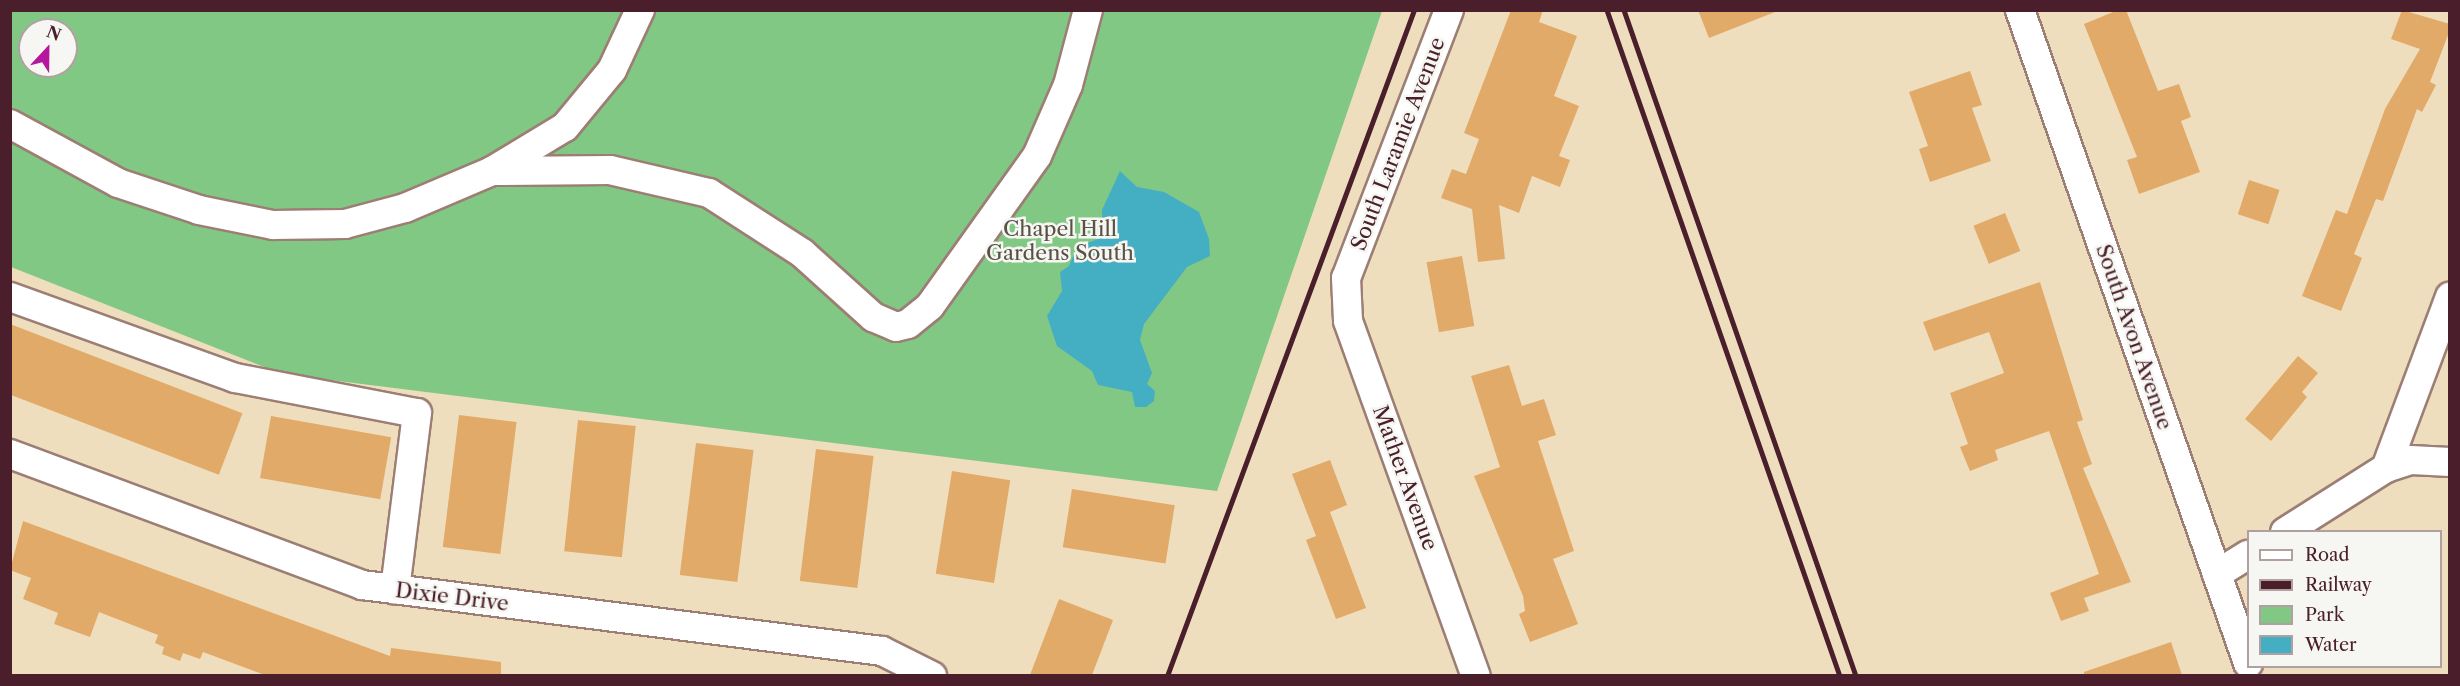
<!DOCTYPE html>
<style>
body{margin:0}
#map{position:relative;width:2460px;height:686px;overflow:hidden;background:#efdebe;font-family:"Libre Caslon Text",serif}
div>[style]{position:absolute}
.green>*{inset:0;background:#80c884}
.water>*{inset:0;background:#44aec3}
.building>*{inset:0;background:#e1aa68;transform-origin:0 0}
.roads{filter:drop-shadow(2px 0 #9c7e74) drop-shadow(-2px 0 #9c7e74) drop-shadow(0 2px #9c7e74) drop-shadow(0 -2px #9c7e74)}
.minor>*{height:28px;margin:-14px;padding:0 14px;transform-origin:14px;border-radius:14px;background:#fff}
.rail>*{height:4.5px;margin:-2.25px;padding:0 2.25px;transform-origin:2.25px;border-radius:2.25px;background:#4a1f2b}
span{translate:-50% -50%;white-space:nowrap;text-align:center;line-height:1.15;-webkit-text-stroke:5px #f6f6f2;paint-order:stroke}
.street-label{font-size:21px;color:#4a1f2b}
.park-label{font-size:21px;color:#5a5246}
.frame{position:absolute;inset:0;border:12px solid #4a1f2b;pointer-events:none}
.legend{position:absolute;left:2247px;top:530px;width:195px;height:138px;box-sizing:border-box;background:#f6f6f2;border:2px solid #b1a0a2;margin:0;padding:8px 10px;list-style:none;font-size:18px;color:#4a1f2b}
.legend li{display:flex;align-items:center;gap:12px;height:30px}
.legend b{width:30px;border:2px solid #b1a0a2}
.north{position:absolute;left:18px;top:18px;width:60px;height:60px;box-sizing:border-box;background:#f6f6f2;border:2px solid #b1a0a2;border-radius:50%;rotate:22deg;font-size:16px;font-weight:700;line-height:24px;text-align:center;color:#4a1f2b}
.north::after{content:'';display:block;margin:auto;width:21px;height:27px;background:#b5179e;clip-path:polygon(50% 0,100% 100%,50% 72%,0 100%)}
</style>
<div id="map">
<div class="green">
<div style="clip-path:polygon(evenodd,10px 11px,1382px 11px,1217px 491px,282px 374px,11px 267px,10px 11px,30px 30px,66px 30px,66px 66px,30px 66px,30px 30px)"></div>
</div>
<div class="water">
<div style="clip-path:polygon(1120px 171px,1137px 187px,1164px 192px,1199px 212px,1209px 239px,1210px 256px,1187px 267px,1144px 324px,1140px 340px,1152px 373px,1147px 384px,1155px 391px,1154px 401px,1146px 407px,1135px 407px,1132px 392px,1098px 385px,1092px 371px,1057px 346px,1047px 316px,1062px 291px,1060px 272px,1069px 266px,1077px 247px,1103px 237px,1102px 210px)"></div>
</div>
<div class="building">
<div style="clip-path:polygon(1511px 10px,1543px 10px,1539px 22px,1577px 36px,1554px 96px,1579px 106px,1559px 156px,1570px 160px,1560px 187px,1532px 176px,1519px 213px,1499px 205px,1505px 259px,1478px 262px,1472px 209px,1441px 198px,1452px 169px,1466px 174px,1479px 139px,1464px 133px)"></div>
<div style="clip-path:polygon(1698px 10px,1775px 10px,1775px 12px,1709px 38px)"></div>
<div style="clip-path:polygon(2118px 10px,2126px 10px,2158px 91px,2179px 84px,2191px 117px,2181px 121px,2200px 172px,2139px 194px,2127px 160px,2137px 157px,2084px 24px)"></div>
<div style="clip-path:polygon(2402px 10px,2450px 24px,2450px 30px,2430px 82px,2436px 85px,2422px 112px,2417px 109px,2383px 201px,2376px 199px,2354px 254px,2362px 258px,2341px 311px,2302px 296px,2336px 210px,2347px 214px,2385px 109px,2420px 49px,2391px 39px)"></div>
<div style="clip-path:polygon(1970px 71px,1982px 105px,1972px 108px,1991px 161px,1930px 182px,1919px 149px,1928px 146px,1909px 92px)"></div>
<div style="left:2249px;top:180px;width:32px;height:36px;rotate:18deg"></div>
<div style="left:2005px;top:213px;width:41px;height:34px;rotate:68deg"></div>
<div style="left:1462px;top:256px;width:71px;height:36px;rotate:80deg"></div>
<div style="clip-path:polygon(2040px 282px,2083px 420px,2077px 422px,2092px 464px,2083px 468px,2131px 582px,2084px 598px,2089px 611px,2061px 621px,2050px 593px,2099px 574px,2049px 431px,1995px 450px,1998px 460px,1970px 471px,1960px 447px,1968px 444px,1950px 393px,2004px 373px,1989px 332px,1934px 351px,1923px 322px)"></div>
<div style="left:10px;top:324px;width:249px;height:66px;rotate:21deg"></div>
<div style="clip-path:polygon(2298px 356px,2318px 373px,2302px 392px,2307px 397px,2271px 441px,2245px 419px)"></div>
<div style="clip-path:polygon(1509px 365px,1522px 406px,1544px 399px,1556px 435px,1538px 441px,1574px 551px,1553px 559px,1578px 624px,1530px 642px,1519px 614px,1525px 611px,1523px 596px,1474px 476px,1500px 467px,1471px 376px)"></div>
<div style="left:459px;top:415px;width:58px;height:133px;rotate:7deg"></div>
<div style="left:271px;top:416px;width:122px;height:63px;rotate:10deg"></div>
<div style="left:578px;top:420px;width:58px;height:132px;rotate:6deg"></div>
<div style="left:696px;top:443px;width:58px;height:133px;rotate:7deg"></div>
<div style="left:816px;top:449px;width:58px;height:133px;rotate:7deg"></div>
<div style="clip-path:polygon(1330px 460px,1347px 505px,1330px 512px,1366px 608px,1336px 619px,1306px 540px,1316px 536px,1292px 474px)"></div>
<div style="left:952px;top:471px;width:59px;height:104px;rotate:9deg"></div>
<div style="left:1072px;top:489px;width:104px;height:59px;rotate:9deg"></div>
<div style="clip-path:polygon(23px 521px,390px 656px,391px 648px,501px 662px,501px 675px,265px 675px,203px 652px,200px 659px,183px 653px,180px 661px,162px 654px,164px 647px,155px 643px,158px 635px,99px 612px,90px 637px,54px 624px,58px 613px,23px 599px,31px 578px,10px 570px)"></div>
<div style="clip-path:polygon(1059px 599px,1113px 620px,1092px 675px,1030px 675px)"></div>
<div style="clip-path:polygon(2171px 642px,2182px 675px,2084px 675px,2084px 672px)"></div>
</div>
<div class="roads">
<div class="minor">
<div style="left:1449px;top:10px;width:287px;rotate:111deg"></div>
<div style="left:1346px;top:278px;width:43px;rotate:87.3deg"></div>
<div style="left:1348px;top:321px;width:377px;rotate:70.2deg"></div>
<div style="left:2020px;top:10px;width:692px;rotate:70.75deg"></div>
<div style="left:10px;top:124px;width:123px;rotate:28.6deg"></div>
<div style="left:118px;top:183px;width:85px;rotate:18.4deg"></div>
<div style="left:199px;top:210px;width:76px;rotate:11.5deg"></div>
<div style="left:273px;top:225px;width:72px;rotate:-0.8deg"></div>
<div style="left:345px;top:224px;width:62px;rotate:-14.9deg"></div>
<div style="left:405px;top:208px;width:95px;rotate:-23deg"></div>
<div style="left:492px;top:171px;width:85px;rotate:-31.1deg"></div>
<div style="left:565px;top:127px;width:74px;rotate:-50.5deg"></div>
<div style="left:612px;top:70px;width:66px;rotate:-65deg"></div>
<div style="left:492px;top:171px;width:118px;rotate:-0.5deg"></div>
<div style="left:610px;top:170px;width:102px;rotate:13.1deg"></div>
<div style="left:709px;top:193px;width:111px;rotate:32.8deg"></div>
<div style="left:802px;top:253px;width:96px;rotate:42deg"></div>
<div style="left:873px;top:317px;width:25px;rotate:23deg"></div>
<div style="left:896px;top:327px;width:12px;rotate:-14deg"></div>
<div style="left:908px;top:324px;width:28px;rotate:-39deg"></div>
<div style="left:930px;top:306px;width:184px;rotate:-54.5deg"></div>
<div style="left:1037px;top:156px;width:77px;rotate:-66.4deg"></div>
<div style="left:1068px;top:85px;width:78px;rotate:-75.1deg"></div>
<div style="left:10px;top:297px;width:239px;rotate:19.8deg"></div>
<div style="left:235px;top:378px;width:185px;rotate:10.9deg"></div>
<div style="left:417px;top:413px;width:178px;rotate:97.1deg"></div>
<div style="left:10px;top:454px;width:376px;rotate:20.4deg"></div>
<div style="left:362px;top:585px;width:524px;rotate:7.23deg"></div>
<div style="left:882px;top:651px;width:56px;rotate:26.6deg"></div>
<div style="left:2386px;top:468px;width:26px;rotate:-18deg"></div>
<div style="left:2411px;top:460px;width:39px;rotate:3deg"></div>
<div style="left:2285px;top:532px;width:120px;rotate:-32.4deg"></div>
<div style="left:2386px;top:468px;width:183px;rotate:-69.5deg"></div>
<div style="left:2217px;top:574px;width:36px;rotate:-32deg"></div>
</div>
</div>
<div class="rail">
<div style="left:1607px;top:10px;width:706px;rotate:70.72deg"></div>
<div style="left:1624px;top:10px;width:705px;rotate:70.79deg"></div>
<div style="left:1167px;top:676px;width:710px;rotate:-69.65deg"></div>
</div>
<div class="street-label">
<span style="left:1398px;top:144px;rotate:-69deg">South Laramie Avenue</span>
<span style="left:2134px;top:337px;rotate:71deg">South Avon Avenue</span>
<span style="left:1405px;top:478px;rotate:70deg">Mather Avenue</span>
<span style="left:452px;top:597px;rotate:7deg">Dixie Drive</span>
</div>
<div class="park-label">
<span style="left:1060px;top:241px">Chapel Hill<br>Gardens South</span>
</div>
<div class="frame"></div>
<ul class="legend">
<li><b style="height:8px;background:#fff"></b>Road</li>
<li><b style="height:8px;background:#4a1f2b"></b>Railway</li>
<li><b style="height:16px;background:#80c884"></b>Park</li>
<li><b style="height:16px;background:#44aec3"></b>Water</li>
</ul>
<div class="north">N</div>
</div>
